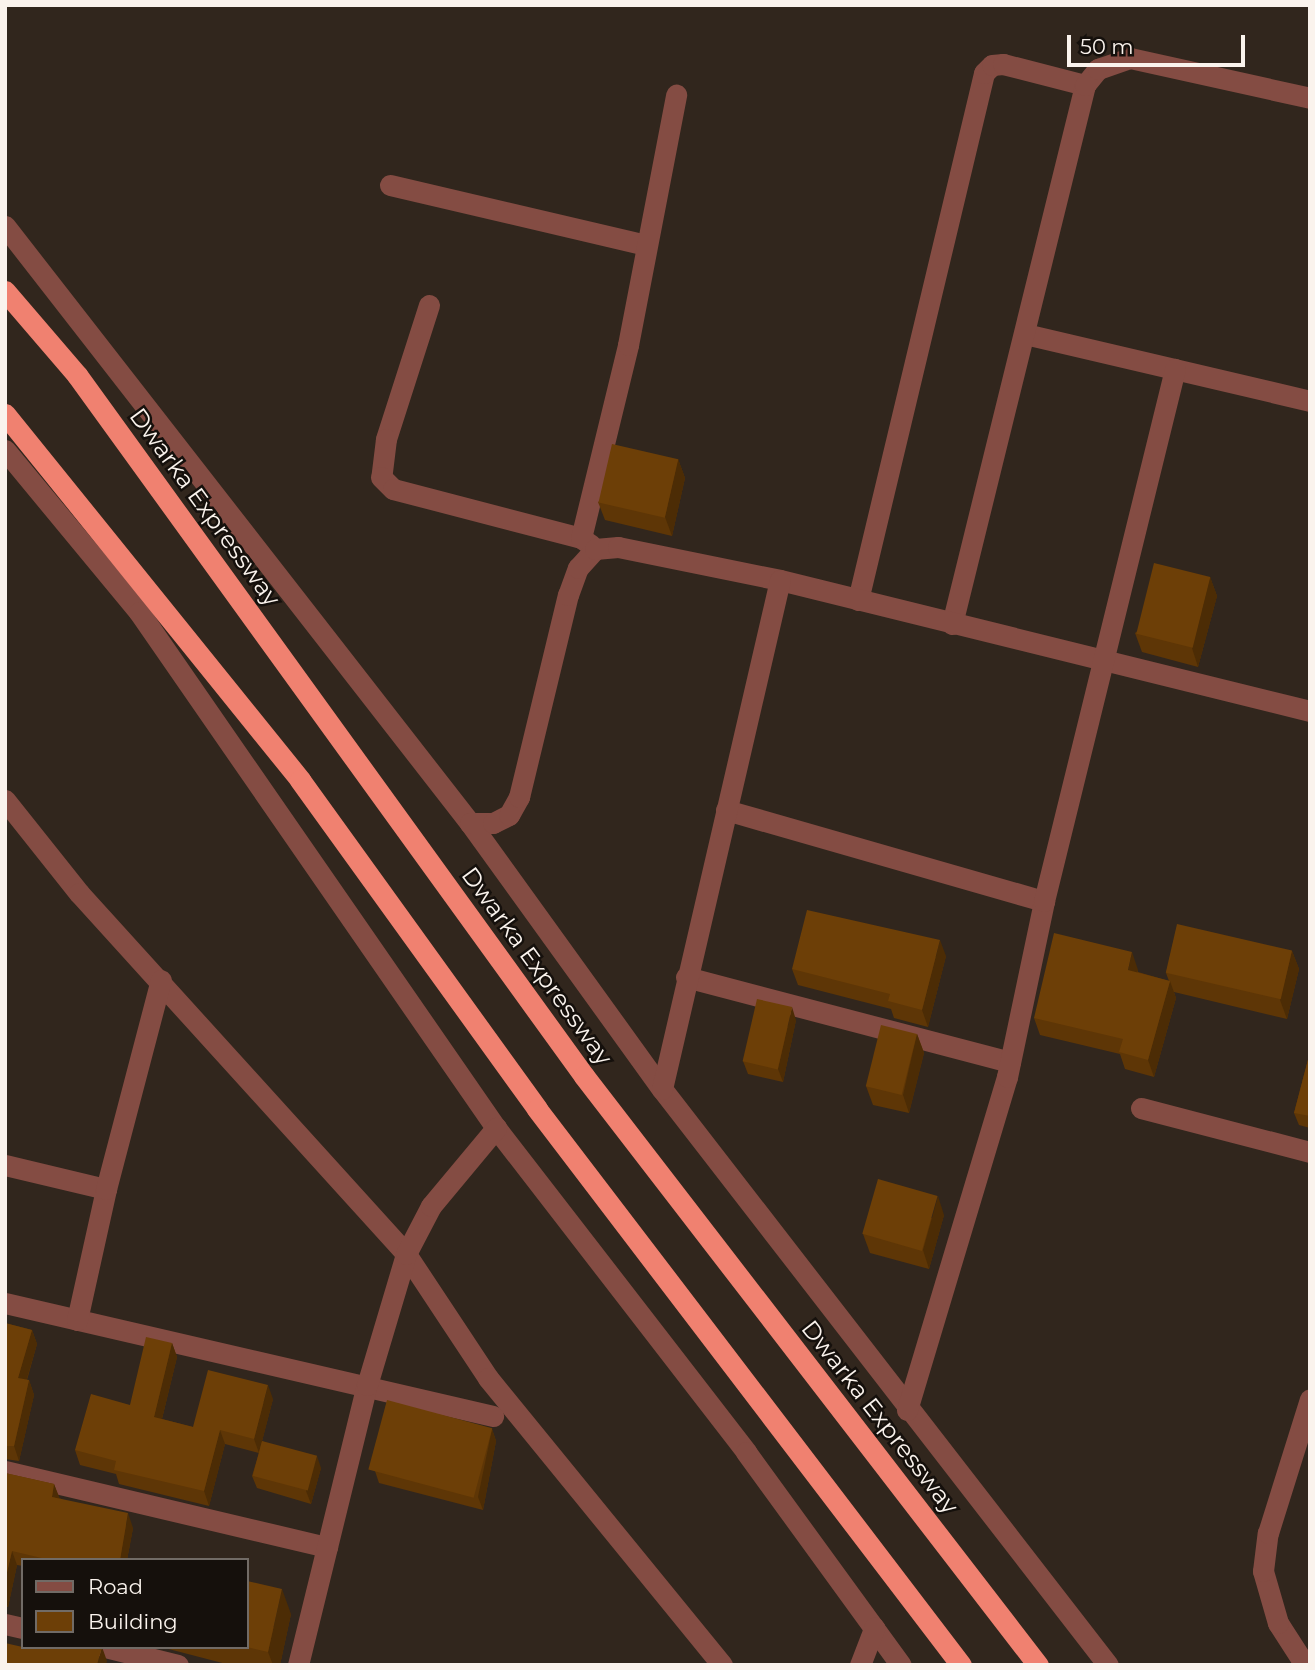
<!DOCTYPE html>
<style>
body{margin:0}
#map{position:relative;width:1315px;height:1670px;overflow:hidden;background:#31261d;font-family:Montserrat,sans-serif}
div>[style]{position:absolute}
.minor>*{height:21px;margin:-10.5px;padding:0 10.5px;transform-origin:10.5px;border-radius:10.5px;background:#844c43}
.highway>*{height:21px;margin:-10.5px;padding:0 10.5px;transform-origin:10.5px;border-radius:10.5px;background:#f08170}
.wall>*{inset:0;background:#5e3606}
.shaded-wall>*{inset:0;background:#4c2c05}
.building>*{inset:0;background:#6d3f07;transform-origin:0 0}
span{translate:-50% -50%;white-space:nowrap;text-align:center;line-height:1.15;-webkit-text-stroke:5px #15100c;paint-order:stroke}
.street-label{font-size:24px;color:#faf3ed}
.frame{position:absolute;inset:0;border:7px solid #faf3ed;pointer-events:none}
.legend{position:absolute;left:21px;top:1558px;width:228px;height:91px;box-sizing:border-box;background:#15100c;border:2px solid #716b66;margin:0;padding:9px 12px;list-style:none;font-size:21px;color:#faf3ed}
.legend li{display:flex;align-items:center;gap:14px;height:35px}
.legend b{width:35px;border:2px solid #716b66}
.scale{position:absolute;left:1067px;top:35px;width:178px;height:32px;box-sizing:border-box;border:4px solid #faf3ed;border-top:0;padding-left:9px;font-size:21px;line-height:24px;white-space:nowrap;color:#faf3ed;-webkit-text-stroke:5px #15100c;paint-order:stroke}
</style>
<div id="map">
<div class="minor">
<div style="left:390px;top:185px;width:263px;rotate:13.2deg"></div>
<div style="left:5px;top:226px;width:757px;rotate:52.09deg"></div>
<div style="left:470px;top:823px;width:328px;rotate:54.2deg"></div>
<div style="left:662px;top:1089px;width:728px;rotate:52.25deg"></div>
<div style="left:429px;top:305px;width:141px;rotate:107.8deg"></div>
<div style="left:386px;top:439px;width:38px;rotate:97deg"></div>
<div style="left:381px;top:477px;width:17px;rotate:45deg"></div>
<div style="left:393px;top:489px;width:194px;rotate:14.6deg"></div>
<div style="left:581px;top:538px;width:12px;rotate:35deg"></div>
<div style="left:1025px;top:334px;width:293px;rotate:13.2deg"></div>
<div style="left:5px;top:450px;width:210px;rotate:50.4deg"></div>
<div style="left:139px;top:612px;width:627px;rotate:55.32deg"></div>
<div style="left:496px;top:1128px;width:409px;rotate:52.3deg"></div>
<div style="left:746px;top:1452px;width:263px;rotate:54deg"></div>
<div style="left:581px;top:538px;width:199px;rotate:-76.3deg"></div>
<div style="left:628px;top:345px;width:255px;rotate:-79.1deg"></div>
<div style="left:858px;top:600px;width:542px;rotate:-76.55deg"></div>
<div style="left:984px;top:73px;width:11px;rotate:-45deg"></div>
<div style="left:992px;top:65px;width:11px;rotate:-5deg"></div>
<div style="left:1003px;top:64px;width:85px;rotate:14.4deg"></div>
<div style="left:952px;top:624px;width:555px;rotate:-76.14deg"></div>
<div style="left:1085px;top:85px;width:21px;rotate:-51deg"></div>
<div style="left:1098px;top:69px;width:34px;rotate:-19deg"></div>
<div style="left:1130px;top:58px;width:184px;rotate:12.5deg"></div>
<div style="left:5px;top:800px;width:119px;rotate:51.5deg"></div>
<div style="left:79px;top:893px;width:487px;rotate:47.8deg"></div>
<div style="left:406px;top:1254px;width:149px;rotate:56.5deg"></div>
<div style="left:488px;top:1378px;width:370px;rotate:50.8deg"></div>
<div style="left:726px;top:810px;width:331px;rotate:16deg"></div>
<div style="left:470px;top:823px;width:23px"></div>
<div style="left:493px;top:823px;width:18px;rotate:-27deg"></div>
<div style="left:509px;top:815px;width:21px;rotate:-61deg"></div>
<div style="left:519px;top:797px;width:208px;rotate:-76.4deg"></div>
<div style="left:568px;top:595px;width:29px;rotate:-70deg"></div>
<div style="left:578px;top:568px;width:25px;rotate:-48deg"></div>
<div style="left:595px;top:549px;width:23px;rotate:-5deg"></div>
<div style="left:618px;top:547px;width:165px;rotate:11.5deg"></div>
<div style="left:780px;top:580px;width:546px;rotate:13.88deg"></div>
<div style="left:686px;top:977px;width:335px;rotate:14.7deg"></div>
<div style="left:662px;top:1089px;width:522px;rotate:-76.95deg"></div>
<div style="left:1141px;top:1108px;width:175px;rotate:14.6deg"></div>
<div style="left:5px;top:1165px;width:104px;rotate:13.4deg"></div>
<div style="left:5px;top:1303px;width:501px;rotate:13.04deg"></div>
<div style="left:77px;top:1320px;width:134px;rotate:-77.5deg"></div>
<div style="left:106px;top:1189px;width:216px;rotate:-75.3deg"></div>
<div style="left:907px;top:1410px;width:348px;rotate:-73.3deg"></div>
<div style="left:1007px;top:1077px;width:180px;rotate:-78.1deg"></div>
<div style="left:1044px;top:901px;width:548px;rotate:-76.17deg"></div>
<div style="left:5px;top:1471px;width:331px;rotate:13.3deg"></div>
<div style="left:5px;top:1624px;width:18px;rotate:13deg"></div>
<div style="left:105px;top:1647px;width:75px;rotate:13.9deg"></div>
<div style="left:298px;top:1665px;width:288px;rotate:-76.2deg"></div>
<div style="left:367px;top:1385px;width:137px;rotate:-73.4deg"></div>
<div style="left:406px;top:1254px;width:54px;rotate:-62.5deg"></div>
<div style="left:431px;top:1206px;width:102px;rotate:-50.2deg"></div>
<div style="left:860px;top:1665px;width:40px;rotate:-69deg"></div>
<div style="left:1305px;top:1665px;width:50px;rotate:-122.7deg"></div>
<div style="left:1278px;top:1623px;width:54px;rotate:-106.1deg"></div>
<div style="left:1263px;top:1571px;width:38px;rotate:-83deg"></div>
<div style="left:1268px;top:1533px;width:140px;rotate:-72.6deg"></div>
</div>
<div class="highway">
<div style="left:5px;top:291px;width:111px;rotate:49.4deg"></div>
<div style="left:77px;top:375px;width:865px;rotate:54.12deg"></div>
<div style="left:584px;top:1076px;width:744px;rotate:52.38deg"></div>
<div style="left:5px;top:414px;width:470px;rotate:51.1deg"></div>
<div style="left:300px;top:780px;width:405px;rotate:54.2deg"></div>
<div style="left:537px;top:1109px;width:699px;rotate:52.67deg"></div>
</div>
<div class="wall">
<div style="clip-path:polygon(678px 459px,685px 478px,672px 536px,605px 520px,598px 502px)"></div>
<div style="clip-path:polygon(1210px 577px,1217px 596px,1198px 667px,1142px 652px,1135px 633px)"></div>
<div style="clip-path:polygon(1292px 951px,1299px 969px,1287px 1019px,1174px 992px,1176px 998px,1154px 1077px,1125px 1069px,1120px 1054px,1040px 1035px,1034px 1018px,1138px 970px,1138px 972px,1169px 981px,1166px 973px)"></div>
<div style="clip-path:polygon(946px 956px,928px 1027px,894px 1018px,891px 1009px,798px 985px,792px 969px)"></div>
<div style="clip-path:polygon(796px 1020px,783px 1082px,748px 1074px,743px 1061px)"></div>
<div style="clip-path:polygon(917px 1034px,924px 1053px,909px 1113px,873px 1105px,866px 1086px)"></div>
<div style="clip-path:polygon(1310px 1052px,1310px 1128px,1299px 1125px,1294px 1113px)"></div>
<div style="clip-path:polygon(944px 1215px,929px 1269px,870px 1253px,863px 1234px)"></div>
<div style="clip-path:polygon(5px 1323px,32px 1330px,37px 1344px,27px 1380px,29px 1380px,34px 1395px,19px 1461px,5px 1459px)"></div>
<div style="clip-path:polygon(172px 1343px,177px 1357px,162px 1419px,193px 1427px,273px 1399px,262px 1441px,321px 1468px,311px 1504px,257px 1488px,252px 1476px,259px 1453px,225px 1444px,209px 1506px,119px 1484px,116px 1474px,80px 1465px,75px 1450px,130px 1405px)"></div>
<div style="clip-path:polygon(492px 1429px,496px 1441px,483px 1510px,379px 1483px,375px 1471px)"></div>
<div style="clip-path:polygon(5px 1473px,54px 1484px,59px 1498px,133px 1528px,127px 1560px,23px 1560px,23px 1566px,17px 1565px,8px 1607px,5px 1606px)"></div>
<div style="clip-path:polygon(291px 1614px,280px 1665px,230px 1665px,161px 1647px,247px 1647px)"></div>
</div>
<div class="shaded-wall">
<div style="clip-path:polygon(678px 459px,685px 478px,672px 536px,665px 517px)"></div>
<div style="clip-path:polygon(1210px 577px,1217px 596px,1198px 667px,1192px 648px)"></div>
<div style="clip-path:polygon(940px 940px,946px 956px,928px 1027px,922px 1010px)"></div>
<div style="clip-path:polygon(1292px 951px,1299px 969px,1287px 1019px,1280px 1000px)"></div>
<div style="clip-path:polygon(1132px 952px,1138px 970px,1134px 987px,1128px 970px)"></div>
<div style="clip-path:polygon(1170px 981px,1176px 998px,1154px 1077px,1148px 1060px)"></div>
<div style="clip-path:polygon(792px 1007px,796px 1020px,783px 1082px,778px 1069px)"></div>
<div style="clip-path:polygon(917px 1034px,924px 1053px,909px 1113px,903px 1095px)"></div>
<div style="clip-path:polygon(938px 1196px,944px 1215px,929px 1269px,923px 1250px)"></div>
<div style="clip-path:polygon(32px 1330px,37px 1344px,23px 1392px,18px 1378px)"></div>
<div style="clip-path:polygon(172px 1343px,177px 1357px,159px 1431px,154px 1417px)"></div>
<div style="clip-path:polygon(29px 1380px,34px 1395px,19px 1461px,14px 1446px)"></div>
<div style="clip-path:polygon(268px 1385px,273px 1399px,259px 1453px,254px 1439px)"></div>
<div style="clip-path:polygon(492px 1429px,496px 1441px,483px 1510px,478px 1497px)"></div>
<div style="clip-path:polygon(220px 1430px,225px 1444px,209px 1506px,204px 1491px)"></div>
<div style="clip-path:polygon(317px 1456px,321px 1468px,311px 1504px,306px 1491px)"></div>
<div style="clip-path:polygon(54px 1484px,60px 1499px,52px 1497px)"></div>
<div style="clip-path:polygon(128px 1513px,133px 1528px,127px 1560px,120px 1560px)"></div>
<div style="clip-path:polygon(12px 1551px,17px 1565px,8px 1607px,5px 1600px,5px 1581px)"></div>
<div style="clip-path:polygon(282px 1589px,291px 1614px,280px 1665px,273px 1665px,268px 1652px)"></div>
<div style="clip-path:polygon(102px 1647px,107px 1661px,106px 1665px,97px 1665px)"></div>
</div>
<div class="building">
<div style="left:612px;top:444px;width:68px;height:60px;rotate:13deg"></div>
<div style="left:1154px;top:563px;width:58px;height:73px;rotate:14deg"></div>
<div style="clip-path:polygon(807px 910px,940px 940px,922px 1010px,888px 1001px,890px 994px,792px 969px)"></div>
<div style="left:1177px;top:924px;width:118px;height:50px;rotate:13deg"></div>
<div style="clip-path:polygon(1054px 933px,1132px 952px,1128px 970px,1170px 981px,1148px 1060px,1119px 1052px,1123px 1039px,1034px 1018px)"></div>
<div style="left:757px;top:999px;width:36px;height:64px;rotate:13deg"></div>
<div style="left:881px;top:1025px;width:37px;height:63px;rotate:14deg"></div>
<div style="clip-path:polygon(1310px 1052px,1310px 1116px,1294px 1113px)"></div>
<div style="left:878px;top:1179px;width:62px;height:57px;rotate:16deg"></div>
<div style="clip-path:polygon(5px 1323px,32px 1330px,18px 1378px,29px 1380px,14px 1446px,5px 1446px)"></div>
<div style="clip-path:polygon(146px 1337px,172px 1343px,154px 1417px,193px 1427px,208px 1370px,268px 1385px,254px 1439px,220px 1430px,204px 1491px,114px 1470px,116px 1461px,75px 1450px,91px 1394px,130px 1405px)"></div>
<div style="left:387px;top:1400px;width:109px;height:72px;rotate:15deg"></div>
<div style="left:262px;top:1441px;width:57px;height:36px;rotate:15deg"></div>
<div style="clip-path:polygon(5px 1473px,54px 1484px,52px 1497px,128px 1513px,120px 1560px,50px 1560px,12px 1551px,5px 1581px)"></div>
<div style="clip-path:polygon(247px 1581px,282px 1589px,268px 1652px,247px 1647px)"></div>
<div style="clip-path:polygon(5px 1643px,27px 1648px,102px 1647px,97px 1665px,5px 1665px)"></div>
</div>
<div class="street-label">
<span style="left:205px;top:507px;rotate:54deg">Dwarka Expressway</span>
<span style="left:537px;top:966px;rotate:54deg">Dwarka Expressway</span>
<span style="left:880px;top:1417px;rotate:52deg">Dwarka Expressway</span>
</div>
<div class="frame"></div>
<ul class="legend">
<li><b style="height:9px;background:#844c43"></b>Road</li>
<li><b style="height:19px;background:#6d3f07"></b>Building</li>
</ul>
<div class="scale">50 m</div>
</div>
